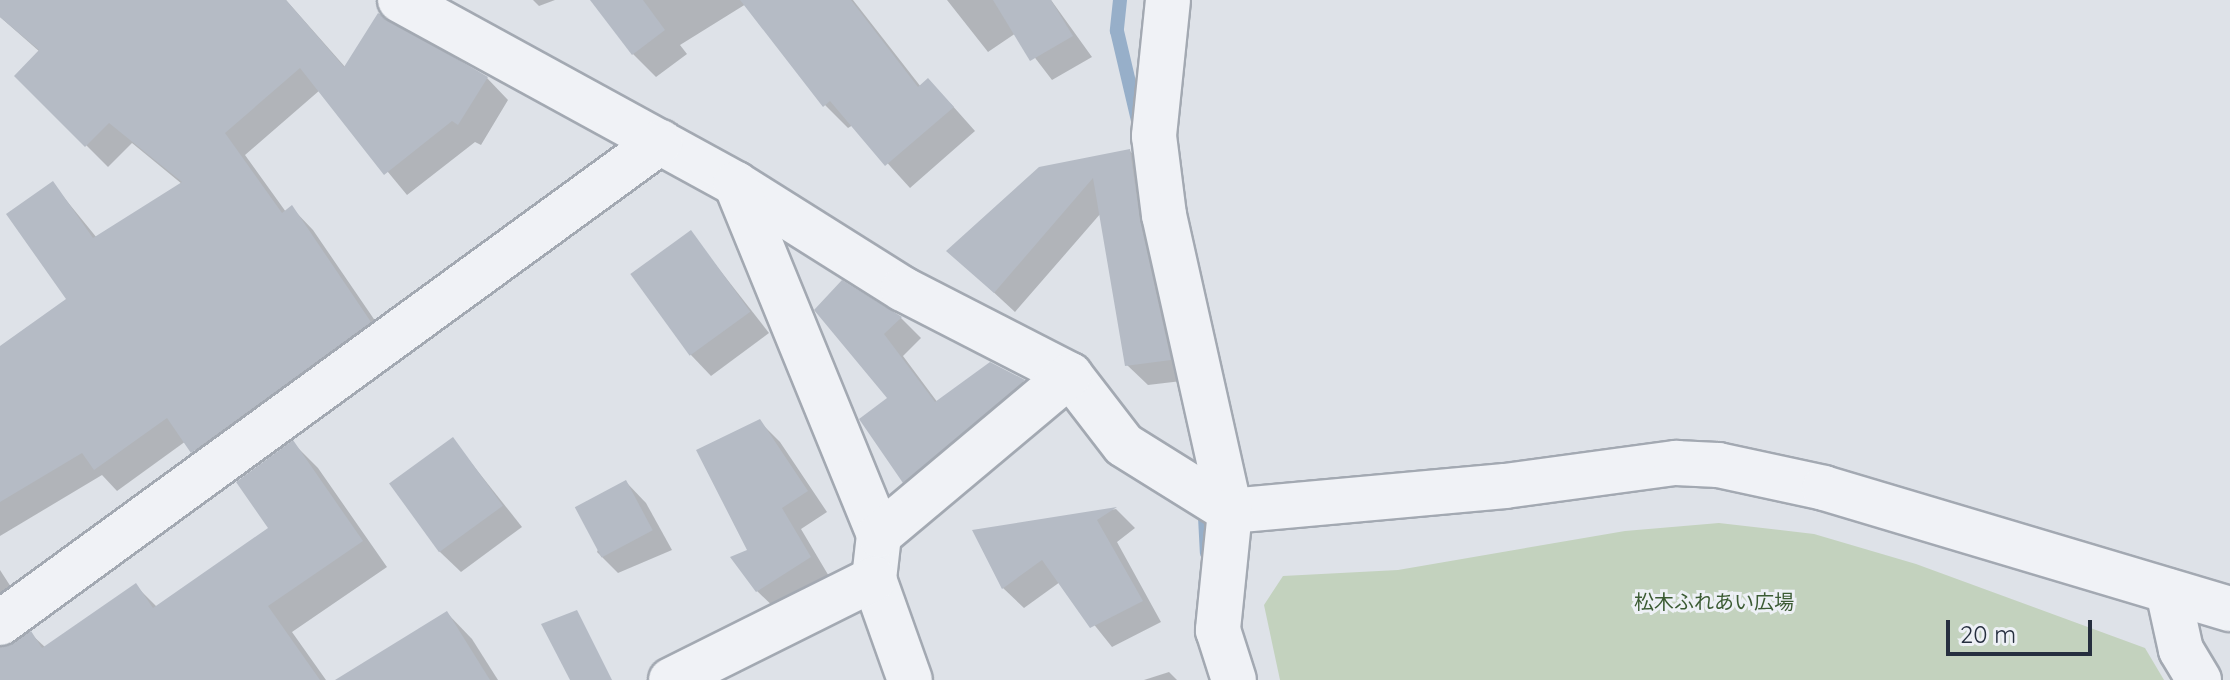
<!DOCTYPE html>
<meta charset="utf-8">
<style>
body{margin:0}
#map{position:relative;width:2230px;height:680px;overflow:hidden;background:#dee2e8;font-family:Quicksand,"Noto Sans JP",sans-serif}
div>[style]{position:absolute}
.green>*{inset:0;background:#c3d2be}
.shadow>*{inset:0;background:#0003}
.stream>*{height:14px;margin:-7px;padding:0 7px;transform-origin:7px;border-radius:7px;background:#97afc9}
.building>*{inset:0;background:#b5bbc5;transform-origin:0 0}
.roads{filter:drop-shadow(2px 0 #a3a9b2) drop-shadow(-2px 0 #a3a9b2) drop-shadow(0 2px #a3a9b2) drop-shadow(0 -2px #a3a9b2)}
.minor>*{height:44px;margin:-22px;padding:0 22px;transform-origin:22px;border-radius:22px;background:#f0f2f6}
span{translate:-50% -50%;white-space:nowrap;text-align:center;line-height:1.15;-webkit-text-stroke:6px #edf0f5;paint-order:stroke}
.park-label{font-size:20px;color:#3b5b33}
.scale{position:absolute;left:1946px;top:620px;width:146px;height:36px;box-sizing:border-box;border:4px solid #262f3f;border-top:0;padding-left:10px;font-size:24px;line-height:28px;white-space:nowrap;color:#262f3f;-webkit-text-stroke:6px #edf0f5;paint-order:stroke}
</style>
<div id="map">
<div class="green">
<div style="clip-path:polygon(1719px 523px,1814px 534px,1916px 564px,2145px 648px,2164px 680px,1280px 680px,1264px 605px,1283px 576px,1398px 570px,1625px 531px)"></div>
</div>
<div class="shadow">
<div style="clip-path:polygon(0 0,286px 0,346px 68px,487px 78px,508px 100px,481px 145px,475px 142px,407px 195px,320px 90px,245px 155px,286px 212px,292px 208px,313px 230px,391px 344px,215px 473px,186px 441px,117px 491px,102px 475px,0 536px,0 349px,69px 299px,53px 184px,97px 238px,182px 184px,132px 143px,108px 167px,17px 76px,40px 52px,0 17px)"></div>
<div style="clip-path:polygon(533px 0,555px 0,539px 6px)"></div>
<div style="clip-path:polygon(600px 0,853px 0,921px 87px,951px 104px,975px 131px,910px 188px,853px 125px,848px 128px,825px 105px,746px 4px,680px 45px,687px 54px,656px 77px,633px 54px)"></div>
<div style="clip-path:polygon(947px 0,1051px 0,1092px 57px,1052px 80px,1016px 33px,988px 52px)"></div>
<div style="clip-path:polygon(1130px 151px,1150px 172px,1190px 380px,1148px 385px,1127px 365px,1101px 213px,1015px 312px,949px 251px)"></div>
<div style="clip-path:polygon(690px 232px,769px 333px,711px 376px,691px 355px)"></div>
<div style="clip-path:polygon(817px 310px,901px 318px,921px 338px,903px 356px,938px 403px,990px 364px,1024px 382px,1044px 402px,924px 502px,904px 481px,889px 399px)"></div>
<div style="clip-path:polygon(760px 422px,780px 442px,827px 512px,801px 529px,830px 578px,778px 611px,757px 591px,749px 551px)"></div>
<div style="clip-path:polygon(453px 440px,522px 527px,461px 572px,440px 552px)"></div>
<div style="clip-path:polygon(293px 443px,318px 468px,387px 567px,292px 632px,326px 680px,0 680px,0 570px,29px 615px,2px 638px,3px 650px,31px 634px,46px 648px,135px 585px,157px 607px,271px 528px)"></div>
<div style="clip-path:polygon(626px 482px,646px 503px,672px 550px,618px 573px,597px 552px)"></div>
<div style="clip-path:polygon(1116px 509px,1135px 528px,1117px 542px,1161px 622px,1112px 647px,1060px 582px,1024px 608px,1003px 588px,975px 532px)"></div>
<div style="clip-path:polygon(447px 613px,472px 639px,498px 680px,339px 680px)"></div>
<div style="clip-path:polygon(1169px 672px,1177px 680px,1144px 680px)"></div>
</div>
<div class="stream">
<div style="left:1120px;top:0;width:31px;rotate:96deg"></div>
<div style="left:1117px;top:31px;width:97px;rotate:76.8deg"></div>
<div style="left:1205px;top:517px;width:36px;rotate:87deg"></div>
</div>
<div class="building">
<div style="clip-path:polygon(0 0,286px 0,344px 67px,378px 13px,488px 77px,458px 125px,452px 121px,384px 175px,300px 68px,225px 133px,282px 213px,292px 205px,371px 322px,191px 453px,167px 418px,94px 470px,82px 453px,0 502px,0 346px,66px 299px,6px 214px,53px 181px,93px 238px,182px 182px,109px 123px,85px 147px,14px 76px,39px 50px,0 17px)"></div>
<div style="clip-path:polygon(590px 0,643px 0,665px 30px,632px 55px)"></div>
<div style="clip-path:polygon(740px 0,851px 0,918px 87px,928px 78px,954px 107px,885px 166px,830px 101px,823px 107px)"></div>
<div style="clip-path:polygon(993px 0,1051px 0,1073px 36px,1030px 61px)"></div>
<div style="clip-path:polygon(1130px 149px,1140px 220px,1171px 360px,1125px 366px,1093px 178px,994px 293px,946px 251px,1039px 167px)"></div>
<div style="left:691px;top:230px;width:101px;height:75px;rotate:54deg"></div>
<div style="clip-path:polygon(842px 280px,902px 317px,884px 334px,935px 402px,990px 362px,1025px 380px,903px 483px,859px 419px,887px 398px,814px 310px)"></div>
<div style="clip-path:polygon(760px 419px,808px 491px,782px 508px,811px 557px,756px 592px,730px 557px,747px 550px,696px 450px)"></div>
<div style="left:453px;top:437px;width:85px;height:79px;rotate:54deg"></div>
<div style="clip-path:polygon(293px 440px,363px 541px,268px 606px,320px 680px,0 680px,0 648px,31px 631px,42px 648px,136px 583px,153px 608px,268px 528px,236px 482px)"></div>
<div style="left:626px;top:480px;width:57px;height:58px;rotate:62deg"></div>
<div style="clip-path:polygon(1117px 507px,1097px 520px,1143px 601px,1090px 628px,1042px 560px,1002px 589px,972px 530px)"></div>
<div style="clip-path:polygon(577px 610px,612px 680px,570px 680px,541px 624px)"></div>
<div style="clip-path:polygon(447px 611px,490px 680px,335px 680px)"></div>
</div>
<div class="roads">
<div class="minor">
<div style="left:400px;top:0;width:383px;rotate:28.7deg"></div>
<div style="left:736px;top:184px;width:197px;rotate:32.2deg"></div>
<div style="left:903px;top:289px;width:188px;rotate:27.2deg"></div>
<div style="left:1070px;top:375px;width:88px;rotate:52.4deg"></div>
<div style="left:1124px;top:445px;width:125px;rotate:31.9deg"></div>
<div style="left:1230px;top:511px;width:276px;rotate:-5.2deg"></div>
<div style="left:1505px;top:486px;width:173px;rotate:-7.7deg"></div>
<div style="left:1676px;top:463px;width:42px;rotate:2.7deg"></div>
<div style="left:1718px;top:465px;width:108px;rotate:12.2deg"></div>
<div style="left:1824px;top:488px;width:424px;rotate:16.6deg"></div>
<div style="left:1168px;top:0;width:137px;rotate:95.9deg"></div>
<div style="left:1154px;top:136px;width:80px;rotate:82.8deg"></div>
<div style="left:1164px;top:215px;width:303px;rotate:77.4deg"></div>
<div style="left:1230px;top:511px;width:120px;rotate:95.8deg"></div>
<div style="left:1218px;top:630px;width:52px;rotate:72.3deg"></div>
<div style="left:736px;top:184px;width:379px;rotate:67.8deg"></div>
<div style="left:879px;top:535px;width:44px;rotate:96.5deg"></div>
<div style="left:874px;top:579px;width:107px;rotate:70.4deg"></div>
<div style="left:879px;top:535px;width:249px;rotate:-40deg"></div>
<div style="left:2168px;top:591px;width:60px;rotate:77.6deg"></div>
<div style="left:2181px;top:650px;width:35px;rotate:59deg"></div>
<div style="left:0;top:623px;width:817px;rotate:-36.08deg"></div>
<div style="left:671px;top:680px;width:227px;rotate:-26.5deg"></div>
</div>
</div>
<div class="park-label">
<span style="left:1714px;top:601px">松木ふれあい広場</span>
</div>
<div class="scale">20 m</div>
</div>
